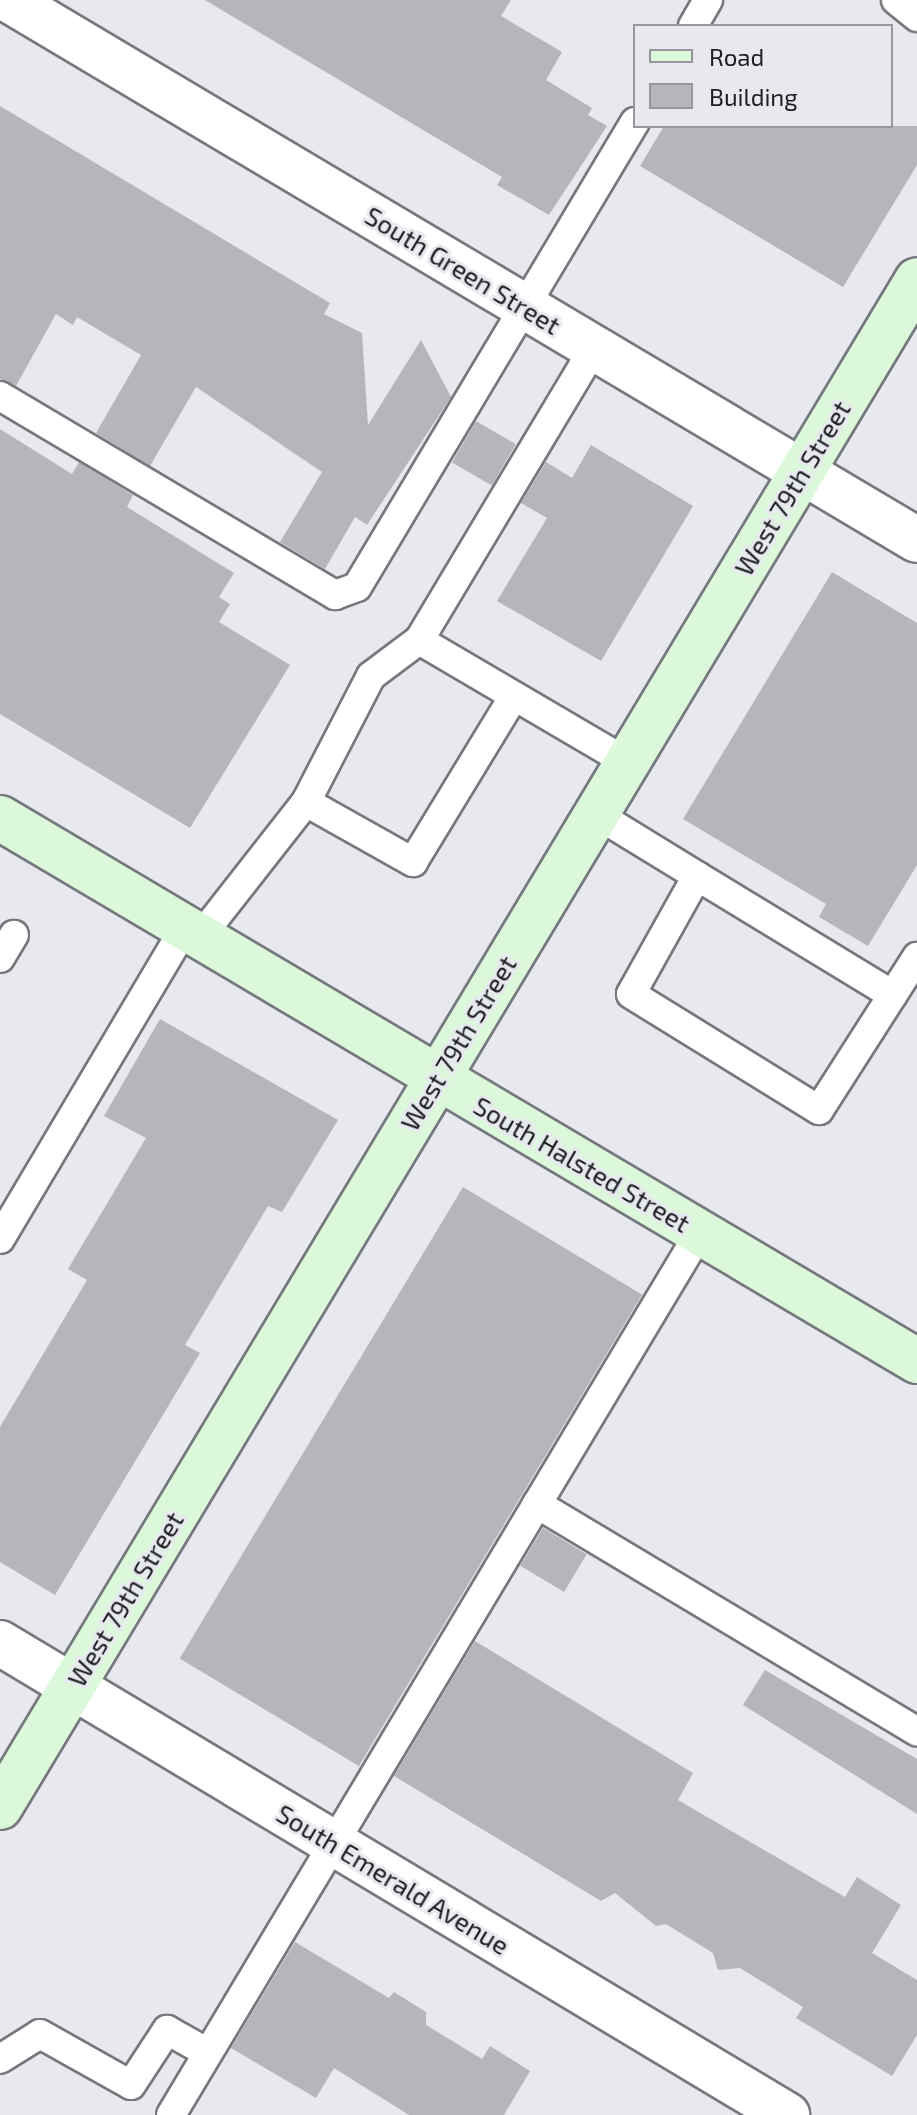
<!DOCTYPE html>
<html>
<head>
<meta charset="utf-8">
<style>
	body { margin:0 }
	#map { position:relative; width:917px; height:2115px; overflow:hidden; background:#e7e9ee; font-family:"Exo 2",sans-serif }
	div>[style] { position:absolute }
	.building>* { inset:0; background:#b4b6bb; transform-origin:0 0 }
	.roads { filter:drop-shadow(2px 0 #76787d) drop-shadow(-2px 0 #76787d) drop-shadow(0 2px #76787d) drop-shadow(0 -2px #76787d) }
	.service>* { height:28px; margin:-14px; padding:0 14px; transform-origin:14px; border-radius:14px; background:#fff }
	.minor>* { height:44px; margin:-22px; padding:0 22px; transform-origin:22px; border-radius:22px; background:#fff }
	.secondary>* { height:44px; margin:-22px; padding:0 22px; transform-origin:22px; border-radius:22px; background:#dcf8da }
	span { translate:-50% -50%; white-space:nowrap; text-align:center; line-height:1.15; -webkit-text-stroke:6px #e7e9ee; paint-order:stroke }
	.street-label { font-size:26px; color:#1c1d1f }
	.legend { position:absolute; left:633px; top:24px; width:260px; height:104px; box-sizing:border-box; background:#e7e9ee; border:2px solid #96979b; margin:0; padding:10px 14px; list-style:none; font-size:24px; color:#1c1d1f }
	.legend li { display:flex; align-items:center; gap:16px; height:40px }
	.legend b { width:40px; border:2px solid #96979b }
</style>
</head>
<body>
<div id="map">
	<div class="building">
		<i style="clip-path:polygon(205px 0,511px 0,501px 16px,562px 52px,546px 80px,592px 108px,588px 115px,607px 126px,549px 215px,497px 185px,502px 177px)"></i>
		<i style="clip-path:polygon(0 106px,330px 303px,324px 314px,362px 333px,368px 425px,421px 340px,451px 397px,367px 525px,355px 517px,325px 569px,280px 542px,322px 472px,196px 387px,150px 466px,96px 433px,141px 355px,77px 317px,73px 325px,56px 314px,16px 386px,0 379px)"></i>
		<i style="clip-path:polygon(664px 126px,917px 126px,917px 165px,843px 287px,640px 166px)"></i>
		<i style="left:476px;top:421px;width:46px;height:48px;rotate:30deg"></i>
		<i style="clip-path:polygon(0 429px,72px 474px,79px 462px,133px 495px,127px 507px,234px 573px,219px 597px,230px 604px,219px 622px,290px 665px,190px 828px,0 714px)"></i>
		<i style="clip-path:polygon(591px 445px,693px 506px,601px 661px,497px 601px,547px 518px,521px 503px,546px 462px,572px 478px)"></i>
		<i style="clip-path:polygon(832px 572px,917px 623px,917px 865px,868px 946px,819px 917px,826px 904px,683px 819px)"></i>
		<i style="clip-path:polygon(160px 1019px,338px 1120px,282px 1212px,268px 1206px,185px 1345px,200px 1353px,55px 1595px,0 1562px,0 1427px,87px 1280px,68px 1269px,146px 1138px,104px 1116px)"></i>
		<i style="left:463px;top:1187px;width:209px;height:550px;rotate:31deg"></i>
		<i style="left:543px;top:1528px;width:51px;height:44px;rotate:31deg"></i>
		<i style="clip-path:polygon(475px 1641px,693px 1773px,678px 1800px,845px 1897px,857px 1877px,901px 1905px,872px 1953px,917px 1980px,917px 2035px,892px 2076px,796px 2018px,803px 2007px,740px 1968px,718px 1970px,713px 1953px,666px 1924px,656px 1926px,615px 1893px,601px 1901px,394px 1776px)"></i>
		<i style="clip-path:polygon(765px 1670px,917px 1759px,917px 1814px,743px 1705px)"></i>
		<i style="clip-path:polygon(295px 1942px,389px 1998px,394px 1992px,426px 2012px,426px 2025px,482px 2059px,490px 2046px,530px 2071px,504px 2115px,409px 2115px,334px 2068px,316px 2098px,231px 2048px)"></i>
	</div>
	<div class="roads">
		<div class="service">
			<i style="left:896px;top:0;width:27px;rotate:39deg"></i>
			<i style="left:693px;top:26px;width:30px;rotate:-60deg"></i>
			<i style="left:594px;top:348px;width:340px;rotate:120.9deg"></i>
			<i style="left:419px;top:640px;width:241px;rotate:30.4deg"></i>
			<i style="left:0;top:396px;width:390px;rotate:30.7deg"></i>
			<i style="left:335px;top:595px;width:23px;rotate:-20deg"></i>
			<i style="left:357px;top:587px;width:542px;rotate:-59.13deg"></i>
			<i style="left:419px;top:640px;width:60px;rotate:143.1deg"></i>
			<i style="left:371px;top:676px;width:142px;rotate:117.3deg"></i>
			<i style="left:306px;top:802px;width:123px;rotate:29.3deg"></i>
			<i style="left:413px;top:862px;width:194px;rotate:-58.7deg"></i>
			<i style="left:596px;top:814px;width:119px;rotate:31.5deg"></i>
			<i style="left:697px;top:876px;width:135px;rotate:119.2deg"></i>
			<i style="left:631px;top:994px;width:221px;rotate:31.7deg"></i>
			<i style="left:819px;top:1110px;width:182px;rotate:-57.4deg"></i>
			<i style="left:697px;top:876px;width:229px;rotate:31.3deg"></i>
			<i style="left:200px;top:937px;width:172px;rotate:-51.9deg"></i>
			<i style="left:0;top:958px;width:27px;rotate:-59deg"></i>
			<i style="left:0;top:1239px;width:362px;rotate:-59.3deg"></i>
			<i style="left:537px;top:1504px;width:443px;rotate:30.9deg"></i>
			<i style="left:0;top:2059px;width:47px;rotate:-32deg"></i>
			<i style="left:40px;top:2034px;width:104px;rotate:29.3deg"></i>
			<i style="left:131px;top:2085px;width:66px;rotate:-56.8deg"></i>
			<i style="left:167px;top:2030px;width:47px;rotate:29.3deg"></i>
			<i style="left:171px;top:2115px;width:1029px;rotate:-59.07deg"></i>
		</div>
		<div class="minor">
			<i style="left:9px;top:0;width:1056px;rotate:30.74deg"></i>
			<i style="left:0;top:1643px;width:918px;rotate:30.95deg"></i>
		</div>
		<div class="secondary">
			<i style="left:0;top:818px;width:1066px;rotate:30.63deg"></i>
			<i style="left:0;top:1807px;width:1781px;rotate:-59.01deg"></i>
		</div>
	</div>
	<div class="street-label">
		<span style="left:463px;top:270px;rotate:31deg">South Green Street</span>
		<span style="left:792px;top:488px;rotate:-59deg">West 79th Street</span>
		<span style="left:458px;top:1043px;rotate:-59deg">West 79th Street</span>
		<span style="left:582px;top:1164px;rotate:30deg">South Halsted Street</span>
		<span style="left:125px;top:1599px;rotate:-59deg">West 79th Street</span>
		<span style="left:393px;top:1879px;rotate:31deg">South Emerald Avenue</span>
	</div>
	<ul class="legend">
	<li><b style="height:10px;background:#dcf8da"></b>Road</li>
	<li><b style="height:22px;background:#b4b6bb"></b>Building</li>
	</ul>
</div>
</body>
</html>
